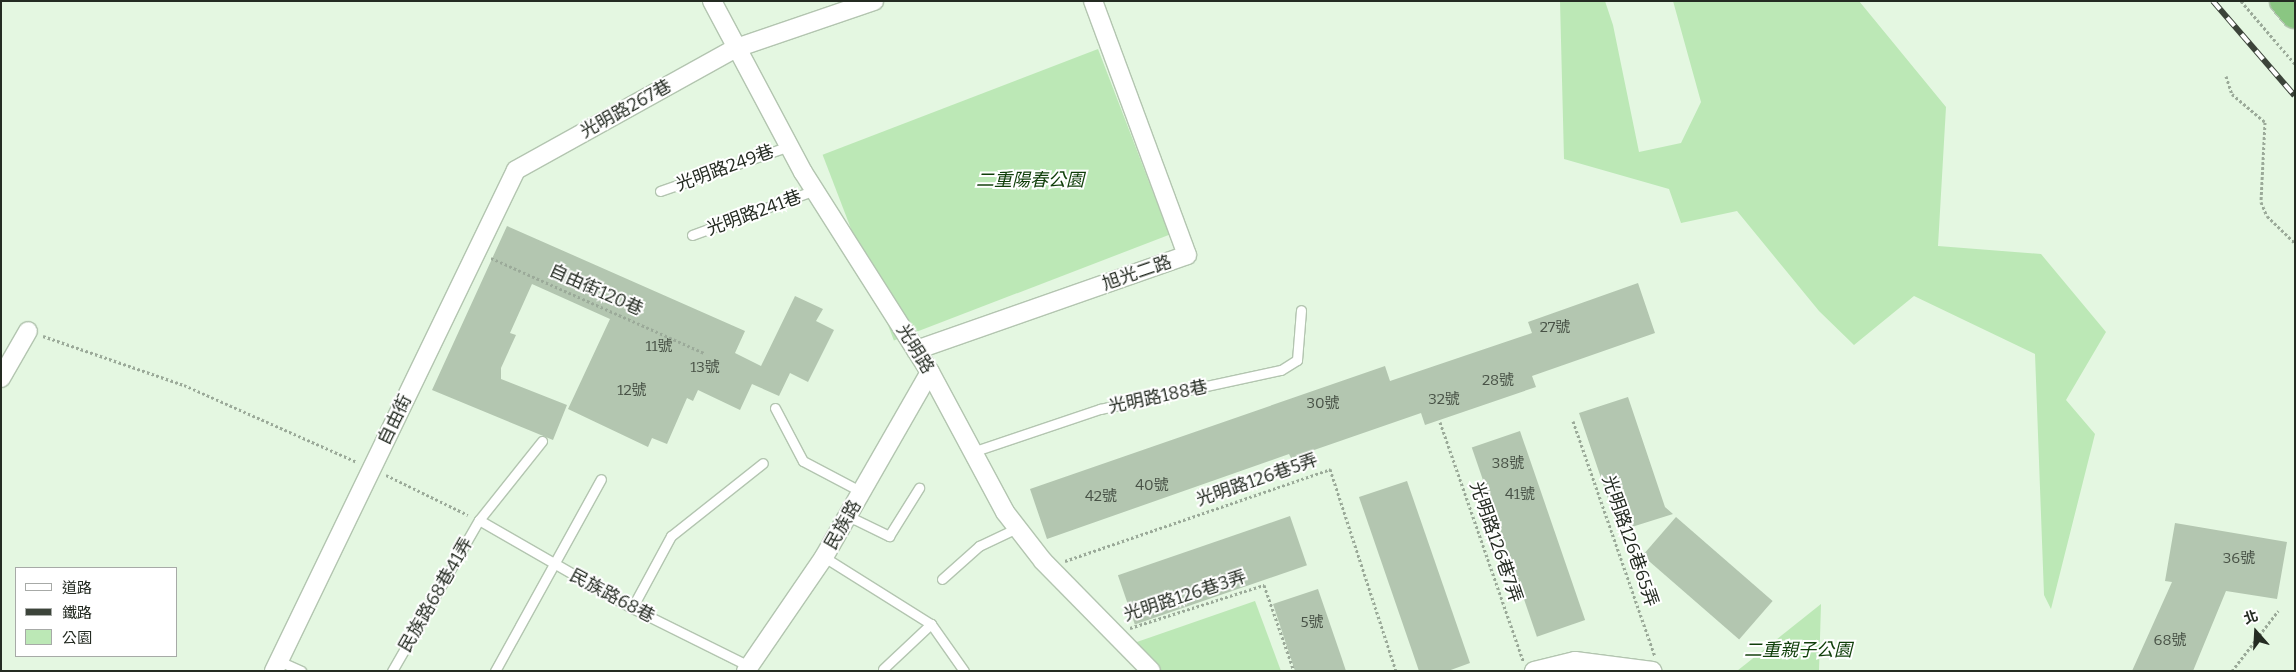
<!DOCTYPE html>
<html>
<head>
<meta charset="utf-8">
<style>
	body { margin:0 }
	#map { position:relative; width:2296px; height:672px; overflow:hidden; background:#e4f7e1; font-family:Bitter,"Noto Sans TC",serif }
	div>[style] { position:absolute }
	.green>* { inset:0; background:#bce8b6; transform-origin:0 0 }
	.building>* { inset:0; background:#b3c6b0; transform-origin:0 0 }
	.path>* { height:3px; margin-top:-1.5px; transform-origin:0; background:repeating-linear-gradient(90deg,#9baa99 0 2.5px,transparent 0 5px) }
	.roads { filter:drop-shadow(1px 0 #b3c5b0) drop-shadow(-1px 0 #b3c5b0) drop-shadow(0 1px #b3c5b0) drop-shadow(0 -1px #b3c5b0) }
	.service>* { height:9px; margin:-4.5px; padding:0 4.5px; transform-origin:4.5px; border-radius:4.5px; background:#fff }
	.minor>* { height:18px; margin:-9px; padding:0 9px; transform-origin:9px; border-radius:9px; background:#fff }
	.trunk>* { height:28px; margin:-14px; padding:0 14px; transform-origin:14px; border-radius:14px; background:#8ac682 }
	.rail>* { height:5.5px; margin-top:-2.75px; transform-origin:0; background:repeating-linear-gradient(90deg,#fff 0 11px,#3c443a 0 22px); box-sizing:border-box; border-block:1px solid #3c443a }
	span { translate:-50% -50%; white-space:nowrap; text-align:center; line-height:1.15; -webkit-text-stroke:4px #fff; paint-order:stroke }
	.number-label { font-size:15px; color:#485246 }
	.number-label span { -webkit-text-stroke-width:0 }
	.street-label { font-size:18px; color:#242b22 }
	.park-label { font-size:18px; color:#0f3e09; font-style:italic }
	.frame { position:absolute; inset:0; border:2px solid #242b22; pointer-events:none }
	.legend { position:absolute; left:15px; top:567px; width:162px; height:90px; box-sizing:border-box; background:#fff; border:1px solid #a7aaa7; margin:0; padding:6px 9px; list-style:none; font-size:15px; color:#242b22 }
	.legend li { display:flex; align-items:center; gap:10px; height:25px }
	.legend b { width:25px; border:1px solid #a7aaa7 }
	.north { position:absolute; left:2231px; top:607px; width:50px; height:50px; -webkit-text-stroke:4px #fff; paint-order:stroke; rotate:341deg; font-size:14px; font-weight:700; line-height:20px; text-align:center; color:#242b22 }
	.north::after { content:''; display:block; margin:auto; width:18px; height:22px; background:#242b22; clip-path:polygon(50% 0,100% 100%,50% 72%,0 100%) }
</style>
</head>
<body>
<div id="map">
	<div class="green">
		<i style="clip-path:polygon(1560px 1px,1605px 1px,1613px 25px,1639px 152px,1681px 143px,1701px 102px,1673px 1px,1859px 1px,1946px 107px,1938px 246px,2041px 254px,2106px 332px,2066px 400px,2095px 434px,2051px 609px,2044px 595px,2035px 354px,1914px 296px,1854px 345px,1819px 311px,1737px 211px,1681px 223px,1669px 189px,1564px 159px)"></i>
		<i style="left:1098px;top:49px;width:199px;height:295px;rotate:69deg"></i>
		<i style="clip-path:polygon(1255px 601px,1281px 671px,1160px 671px,1134px 643px)"></i>
		<i style="clip-path:polygon(1821px 604px,1819px 671px,1737px 671px)"></i>
	</div>
	<div class="building">
		<i style="clip-path:polygon(507px 226px,745px 331px,735px 353px,761px 366px,795px 296px,823px 309px,816px 321px,834px 330px,808px 382px,790px 373px,779px 396px,752px 384px,740px 410px,698px 390px,693px 401px,687px 398px,667px 444px,652px 438px,648px 447px,568px 409px,610px 319px,532px 284px,510px 333px,516px 335px,501px 368px,501px 379px,567px 405px,553px 440px,432px 390px)"></i>
		<i style="clip-path:polygon(1638px 283px,1655px 333px,1532px 376px,1536px 387px,1425px 425px,1421px 413px,1291px 458px,1289px 454px,1047px 539px,1030px 489px,1385px 366px,1390px 381px,1532px 333px,1528px 322px)"></i>
		<i style="clip-path:polygon(1628px 397px,1665px 507px,1673px 514px,1619px 531px,1579px 413px)"></i>
		<i style="left:1520px;top:431px;width:200px;height:51px;rotate:71deg"></i>
		<i style="clip-path:polygon(1407px 481px,1470px 663px,1448px 671px,1419px 671px,1359px 497px)"></i>
		<i style="left:1290px;top:516px;width:52px;height:182px;rotate:71deg"></i>
		<i style="left:1676px;top:517px;width:128px;height:51px;rotate:41deg"></i>
		<i style="clip-path:polygon(2175px 523px,2287px 542px,2277px 599px,2226px 591px,2193px 671px,2132px 671px,2172px 582px,2165px 581px)"></i>
		<i style="clip-path:polygon(1318px 589px,1342px 659px,1346px 671px,1295px 671px,1273px 604px)"></i>
	</div>
	<div class="path">
		<i style="left:2241px;top:1px;width:83px;rotate:49.4deg"></i>
		<i style="left:2226px;top:76px;width:19px;rotate:72deg"></i>
		<i style="left:2232px;top:94px;width:43px;rotate:40.3deg"></i>
		<i style="left:2265px;top:122px;width:80px;rotate:92.9deg"></i>
		<i style="left:2261px;top:202px;width:15px;rotate:67deg"></i>
		<i style="left:2267px;top:216px;width:39px;rotate:44deg"></i>
		<i style="left:491px;top:258px;width:233px;rotate:24deg"></i>
		<i style="left:43px;top:336px;width:149px;rotate:19.2deg"></i>
		<i style="left:184px;top:385px;width:189px;rotate:24deg"></i>
		<i style="left:1573px;top:421px;width:249px;rotate:70.8deg"></i>
		<i style="left:1440px;top:422px;width:253px;rotate:70.8deg"></i>
		<i style="left:386px;top:475px;width:91px;rotate:26deg"></i>
		<i style="left:1065px;top:561px;width:281px;rotate:-19.1deg"></i>
		<i style="left:1330px;top:469px;width:213px;rotate:71.9deg"></i>
		<i style="left:1130px;top:628px;width:141px;rotate:-17.8deg"></i>
		<i style="left:1264px;top:585px;width:91px;rotate:70.8deg"></i>
		<i style="left:2232px;top:671px;width:76px;rotate:-52.5deg"></i>
	</div>
	<div class="roads">
		<div class="service">
			<i style="left:660px;top:191px;width:137px;rotate:-19.2deg"></i>
			<i style="left:692px;top:235px;width:131px;rotate:-20.1deg"></i>
			<i style="left:775px;top:408px;width:60px;rotate:62.2deg"></i>
			<i style="left:803px;top:461px;width:67px;rotate:27.7deg"></i>
			<i style="left:972px;top:452px;width:135px;rotate:-18.6deg"></i>
			<i style="left:1100px;top:409px;width:185px;rotate:-12.2deg"></i>
			<i style="left:1281px;top:370px;width:19px;rotate:-32deg"></i>
			<i style="left:1297px;top:360px;width:50px;rotate:-85.4deg"></i>
			<i style="left:848px;top:516px;width:46px;rotate:26deg"></i>
			<i style="left:889px;top:536px;width:57px;rotate:-58deg"></i>
			<i style="left:479px;top:520px;width:177px;rotate:29.9deg"></i>
			<i style="left:632px;top:608px;width:133px;rotate:26.4deg"></i>
			<i style="left:824px;top:557px;width:126px;rotate:32.1deg"></i>
			<i style="left:931px;top:624px;width:57px;rotate:54.9deg"></i>
			<i style="left:942px;top:579px;width:50px;rotate:-41.7deg"></i>
			<i style="left:979px;top:546px;width:42px;rotate:-25.3deg"></i>
			<i style="left:632px;top:608px;width:82px;rotate:-61.6deg"></i>
			<i style="left:671px;top:536px;width:117px;rotate:-38.4deg"></i>
			<i style="left:279px;top:661px;width:24px;rotate:24deg"></i>
			<i style="left:883px;top:669px;width:66px;rotate:-43.2deg"></i>
			<i style="left:392px;top:671px;width:174px;rotate:-60.1deg"></i>
			<i style="left:479px;top:520px;width:101px;rotate:-51.4deg"></i>
			<i style="left:495px;top:671px;width:219px;rotate:-61.1deg"></i>
		</div>
		<div class="minor">
			<i style="left:712px;top:1px;width:194px;rotate:62deg"></i>
			<i style="left:803px;top:172px;width:237px;rotate:57.6deg"></i>
			<i style="left:930px;top:372px;width:159px;rotate:61.8deg"></i>
			<i style="left:1005px;top:512px;width:62px;rotate:52.2deg"></i>
			<i style="left:1043px;top:561px;width:154px;rotate:45.5deg"></i>
			<i style="left:916px;top:350px;width:287px;rotate:-19.3deg"></i>
			<i style="left:1187px;top:255px;width:271px;rotate:-110.3deg"></i>
			<i style="left:1px;top:378px;width:54px;rotate:-60.1deg"></i>
			<i style="left:274px;top:671px;width:556px;rotate:-64.22deg"></i>
			<i style="left:516px;top:170px;width:252px;rotate:-29deg"></i>
			<i style="left:736px;top:48px;width:146px;rotate:-18.8deg"></i>
			<i style="left:746px;top:671px;width:138px;rotate:-55.6deg"></i>
			<i style="left:824px;top:557px;width:213px;rotate:-60.2deg"></i>
			<i style="left:1534px;top:671px;width:42px;rotate:-13.7deg"></i>
			<i style="left:1575px;top:661px;width:78px;rotate:7.4deg"></i>
		</div>
		<div class="trunk">
			<i style="left:2284px;top:1px;width:17px;rotate:50deg"></i>
		</div>
	</div>
	<div class="rail">
		<i style="left:2213px;top:1px;width:125px;rotate:49.2deg"></i>
	</div>
	<div class="number-label">
		<span style="left:1555px;top:328px">27號</span>
		<span style="left:659px;top:347px">11號</span>
		<span style="left:705px;top:368px">13號</span>
		<span style="left:1498px;top:381px">28號</span>
		<span style="left:632px;top:391px">12號</span>
		<span style="left:1444px;top:400px">32號</span>
		<span style="left:1323px;top:404px">30號</span>
		<span style="left:1508px;top:464px">38號</span>
		<span style="left:1152px;top:486px">40號</span>
		<span style="left:1520px;top:495px">41號</span>
		<span style="left:1101px;top:497px">42號</span>
		<span style="left:2239px;top:559px">36號</span>
		<span style="left:1312px;top:623px">5號</span>
		<span style="left:2170px;top:641px">68號</span>
	</div>
	<div class="street-label">
		<span style="left:626px;top:109px;rotate:-29deg">光明路267巷</span>
		<span style="left:725px;top:168px;rotate:-20deg">光明路249巷</span>
		<span style="left:754px;top:213px;rotate:-20deg">光明路241巷</span>
		<span style="left:1137px;top:273px;rotate:-19deg">旭光二路</span>
		<span style="left:596px;top:290px;rotate:24deg">自由街120巷</span>
		<span style="left:915px;top:349px;rotate:58deg">光明路</span>
		<span style="left:1158px;top:397px;rotate:-12deg">光明路188巷</span>
		<span style="left:395px;top:420px;rotate:-64deg">自由街</span>
		<span style="left:1257px;top:480px;rotate:-19deg">光明路126巷5弄</span>
		<span style="left:843px;top:525px;rotate:-60deg">民族路</span>
		<span style="left:1630px;top:541px;rotate:71deg">光明路126巷65弄</span>
		<span style="left:1496px;top:542px;rotate:71deg">光明路126巷7弄</span>
		<span style="left:436px;top:595px;rotate:-60deg">民族路68巷41弄</span>
		<span style="left:612px;top:596px;rotate:28deg">民族路68巷</span>
		<span style="left:1185px;top:596px;rotate:-18deg">光明路126巷3弄</span>
	</div>
	<div class="park-label">
		<span style="left:1030px;top:180px">二重陽春公園</span>
		<span style="left:1798px;top:650px">二重親子公園</span>
	</div>
	<div class="frame"></div>
	<ul class="legend">
	<li><b style="height:6px;background:#fff"></b>道路</li>
	<li><b style="height:6px;background:#3c443a"></b>鐵路</li>
	<li><b style="height:14px;background:#bce8b6"></b>公園</li>
	</ul>
	<div class="north">北</div>
</div>
</body>
</html>
